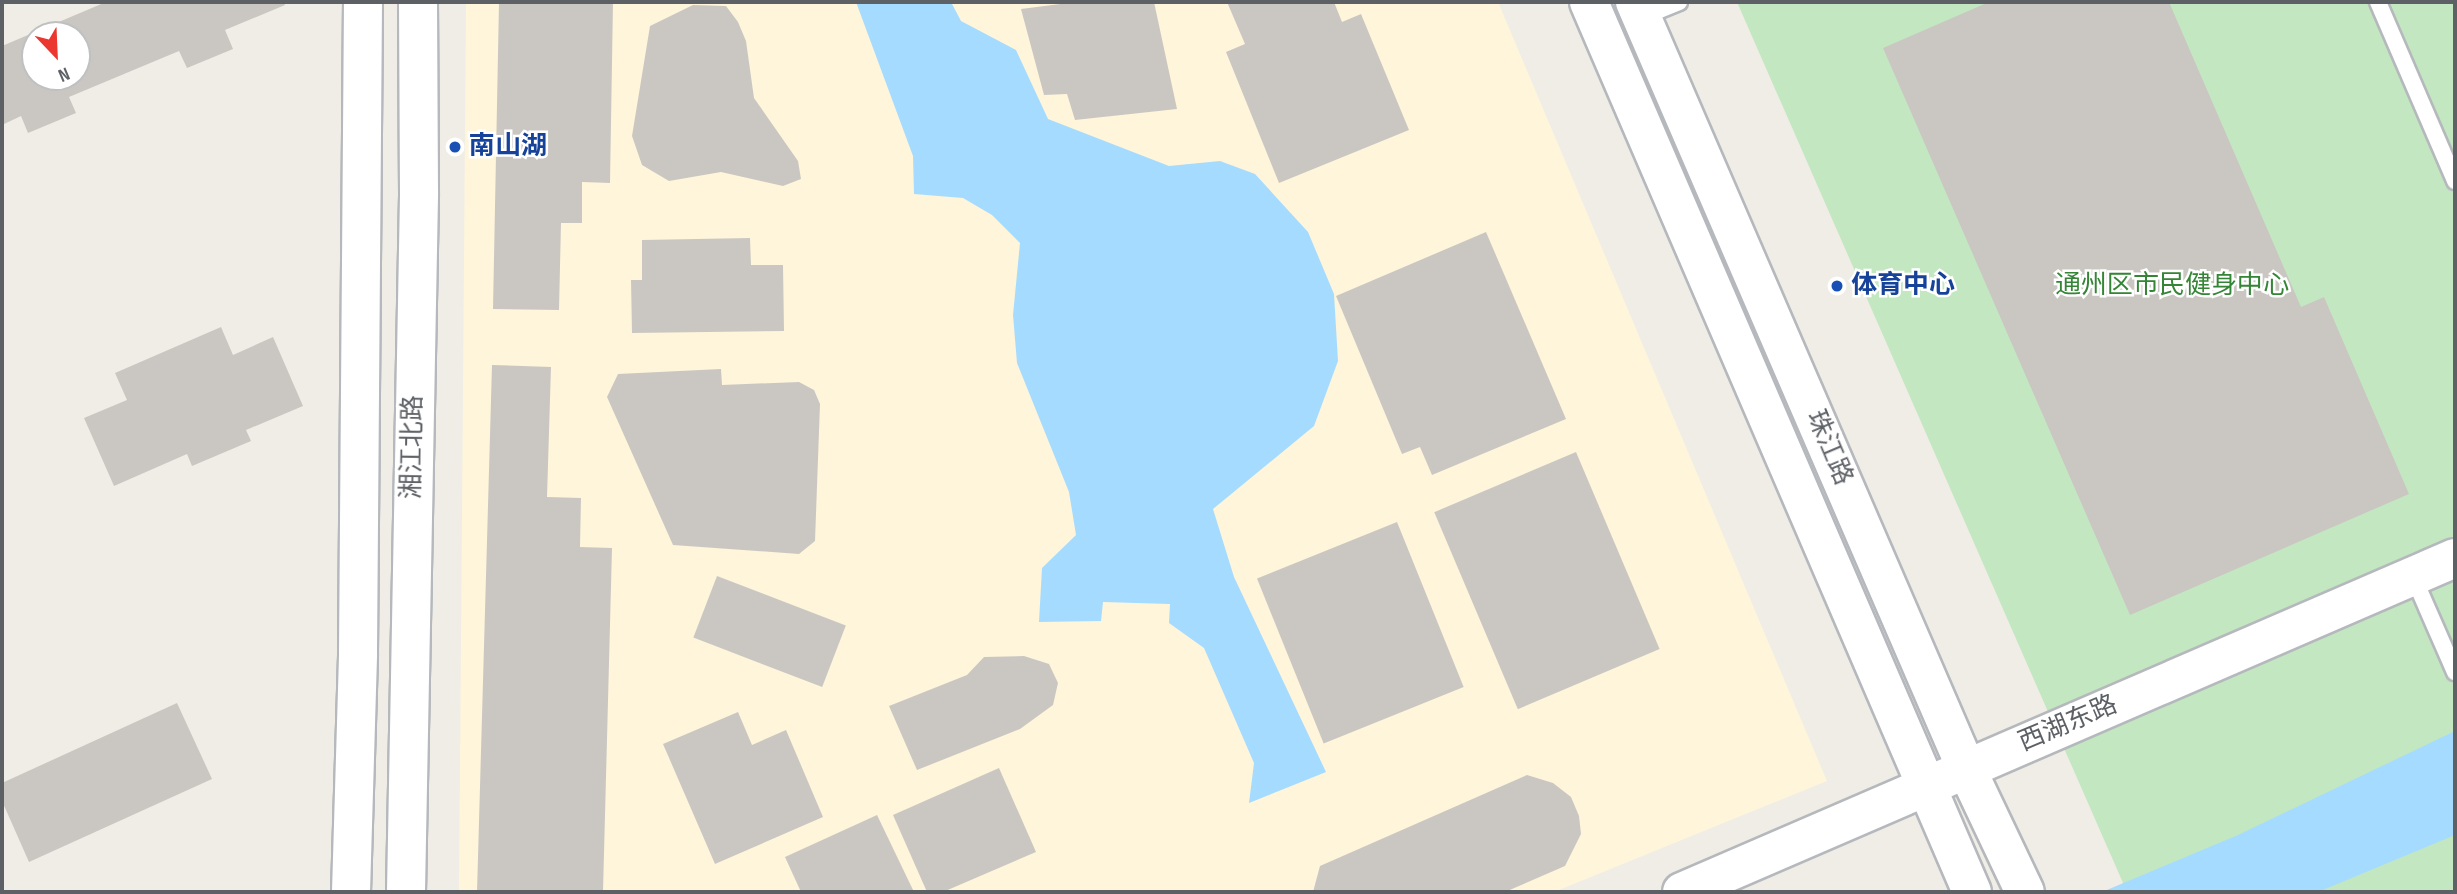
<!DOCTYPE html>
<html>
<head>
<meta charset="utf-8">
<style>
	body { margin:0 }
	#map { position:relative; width:2457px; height:894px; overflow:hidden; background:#efede5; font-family:"Sofia Sans Condensed","Noto Sans SC",sans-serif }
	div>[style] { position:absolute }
	.commercial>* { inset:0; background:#fef5db }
	.green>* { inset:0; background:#c3e7c1 }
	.water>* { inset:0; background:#a5dbff }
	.building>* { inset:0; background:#cac7c2; transform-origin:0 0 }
	.roads { filter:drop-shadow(2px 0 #b5b8bc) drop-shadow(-2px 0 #b5b8bc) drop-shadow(0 2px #b5b8bc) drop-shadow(0 -2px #b5b8bc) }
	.lane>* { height:16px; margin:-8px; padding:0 8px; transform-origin:8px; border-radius:8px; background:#fff }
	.secondary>* { height:38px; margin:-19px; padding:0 19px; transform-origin:19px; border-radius:19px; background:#fff }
	.dots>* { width:19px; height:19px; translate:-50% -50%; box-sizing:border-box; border:4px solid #fff; border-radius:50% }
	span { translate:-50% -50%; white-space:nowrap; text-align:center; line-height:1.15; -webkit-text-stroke:5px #fff; paint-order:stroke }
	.transit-label { font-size:26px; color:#164399; font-weight:700 }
	.left { translate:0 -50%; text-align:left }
	.park-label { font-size:26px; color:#348535 }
	.street-label { font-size:26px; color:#5d6166 }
	.frame { position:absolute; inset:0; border:4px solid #5d6166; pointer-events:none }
	.north { position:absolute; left:21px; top:21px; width:70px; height:70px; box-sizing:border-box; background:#fff; border:2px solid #bec0c2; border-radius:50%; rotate:157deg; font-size:19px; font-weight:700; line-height:28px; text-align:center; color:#5d6166 }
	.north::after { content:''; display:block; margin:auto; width:24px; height:32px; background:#eb372f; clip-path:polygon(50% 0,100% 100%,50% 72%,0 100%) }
</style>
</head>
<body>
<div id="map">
	<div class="commercial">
		<i style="clip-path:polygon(466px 2px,1498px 2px,1827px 781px,1554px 892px,459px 892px)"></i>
	</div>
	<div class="green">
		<i style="clip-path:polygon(1737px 2px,2455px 2px,2455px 892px,2127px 892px)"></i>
	</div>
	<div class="water">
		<i style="clip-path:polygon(856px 2px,951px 2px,961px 21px,1016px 50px,1048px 119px,1169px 166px,1220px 161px,1255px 174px,1308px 232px,1334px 294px,1338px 361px,1314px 426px,1213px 509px,1234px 577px,1326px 772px,1249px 803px,1254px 763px,1204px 648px,1169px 623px,1170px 604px,1103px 602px,1101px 621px,1039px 622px,1042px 568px,1076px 535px,1069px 492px,1017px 363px,1013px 315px,1020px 243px,992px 215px,963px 198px,914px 194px,913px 156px)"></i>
		<i style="clip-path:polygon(2455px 731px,2455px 835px,2318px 892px,2102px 892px,2238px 835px)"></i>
	</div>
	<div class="building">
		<i style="clip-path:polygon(evenodd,106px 2px,284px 2px,285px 5px,225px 30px,233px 49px,187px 68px,179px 51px,69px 97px,76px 113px,28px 133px,21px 116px,2px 125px,2px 46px,106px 2px,35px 35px,77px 35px,77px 77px,35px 77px,35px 35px)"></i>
		<i style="clip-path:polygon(499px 2px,613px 2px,610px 183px,582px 182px,582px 223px,561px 223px,559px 310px,493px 309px)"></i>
		<i style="clip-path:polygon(1076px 2px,1154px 2px,1177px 109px,1075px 120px,1067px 94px,1044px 95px,1021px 9px)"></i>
		<i style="clip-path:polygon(1227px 2px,1334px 2px,1342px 22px,1361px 14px,1409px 130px,1279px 183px,1226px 52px,1245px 44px)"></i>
		<i style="clip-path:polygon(1989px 2px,2169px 2px,2301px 307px,2324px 297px,2409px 494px,2130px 615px,1883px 48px)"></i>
		<i style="clip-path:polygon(693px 5px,726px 6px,738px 22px,746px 41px,754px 98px,798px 161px,801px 179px,783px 186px,721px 172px,669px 181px,642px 165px,632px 136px,650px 26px)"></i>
		<i style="clip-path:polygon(1486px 232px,1566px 419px,1432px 475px,1420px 447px,1402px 454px,1336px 296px)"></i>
		<i style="clip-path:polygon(750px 238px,751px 265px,783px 265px,784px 331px,632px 333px,631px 280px,642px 280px,642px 240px)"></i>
		<i style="clip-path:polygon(221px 327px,233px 355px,273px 337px,303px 406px,246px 430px,251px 441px,192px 466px,187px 454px,114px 486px,84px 418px,127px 400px,115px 373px)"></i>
		<i style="clip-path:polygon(492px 365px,551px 367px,547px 497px,581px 498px,580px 547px,612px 548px,603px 892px,477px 892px)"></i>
		<i style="clip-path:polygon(721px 369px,722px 385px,799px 382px,814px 390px,820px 404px,815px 541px,799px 554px,673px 545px,607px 397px,618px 374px)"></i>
		<i style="left:1576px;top:452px;width:214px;height:154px;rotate:67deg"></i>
		<i style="left:1397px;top:522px;width:178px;height:151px;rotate:68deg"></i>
		<i style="left:717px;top:576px;width:138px;height:66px;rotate:21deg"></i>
		<i style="clip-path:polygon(1024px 656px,1049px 664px,1058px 683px,1053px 705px,1020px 729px,917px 770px,889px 706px,967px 675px,984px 657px)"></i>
		<i style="clip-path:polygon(177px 703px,212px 779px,29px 862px,2px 801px,2px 783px)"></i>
		<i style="clip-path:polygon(738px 712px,752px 745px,786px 730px,823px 817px,715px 864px,663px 744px)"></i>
		<i style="clip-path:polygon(999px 768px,1036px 852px,943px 892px,927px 892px,893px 815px)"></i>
		<i style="clip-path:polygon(1527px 775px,1553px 783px,1571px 797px,1579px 816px,1581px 834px,1565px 866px,1505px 892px,1313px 892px,1320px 866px)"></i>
		<i style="clip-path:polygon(877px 815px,914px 892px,801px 892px,785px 857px)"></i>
	</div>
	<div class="roads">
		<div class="lane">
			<i style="left:2378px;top:2px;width:195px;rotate:66.7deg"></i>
			<i style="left:1642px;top:17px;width:40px;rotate:-22deg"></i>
			<i style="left:2413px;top:576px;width:105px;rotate:66.4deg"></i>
		</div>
		<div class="secondary">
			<i style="left:1589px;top:2px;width:969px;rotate:66.72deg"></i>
			<i style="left:1635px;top:2px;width:834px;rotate:66.63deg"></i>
			<i style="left:1966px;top:768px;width:137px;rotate:64.6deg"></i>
			<i style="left:351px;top:892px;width:239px;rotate:-88.3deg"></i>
			<i style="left:358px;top:653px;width:651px;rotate:-89.56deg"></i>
			<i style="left:406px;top:892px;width:699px;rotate:-88.93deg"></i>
			<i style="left:419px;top:193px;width:191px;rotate:-90.3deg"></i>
			<i style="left:1682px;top:892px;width:842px;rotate:-23.37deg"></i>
		</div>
	</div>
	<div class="dots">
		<i style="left:455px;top:147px;background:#1a4fb4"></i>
		<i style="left:1837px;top:286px;background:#1a4fb4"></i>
	</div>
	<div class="transit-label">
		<span class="left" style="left:469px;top:147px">南山湖</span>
		<span class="left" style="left:1851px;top:286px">体育中心</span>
	</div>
	<div class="park-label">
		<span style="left:2172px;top:286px">通州区市民健身中心</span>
	</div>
	<div class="street-label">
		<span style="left:413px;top:447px;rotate:-89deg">湘江北路</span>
		<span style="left:1829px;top:448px;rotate:67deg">珠江路</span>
		<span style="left:2068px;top:724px;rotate:-23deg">西湖东路</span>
	</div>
	<div class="frame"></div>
	<div class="north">N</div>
</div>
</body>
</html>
